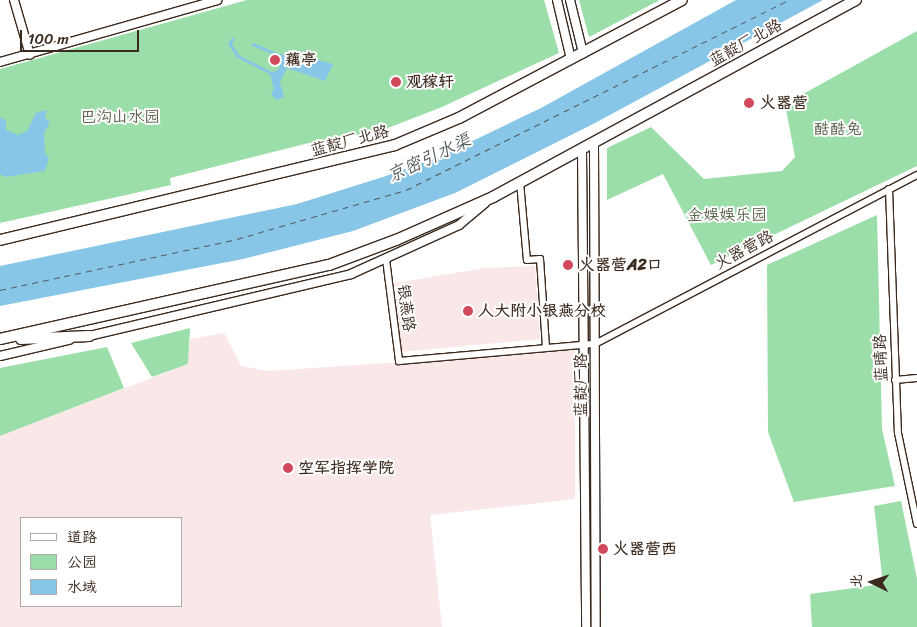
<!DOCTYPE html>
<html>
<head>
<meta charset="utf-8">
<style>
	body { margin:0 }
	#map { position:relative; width:917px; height:627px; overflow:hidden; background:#fff; font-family:Sriracha,"LXGW WenKai TC",sans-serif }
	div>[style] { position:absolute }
	.built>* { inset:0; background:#fae8e8 }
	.green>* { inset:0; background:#9cdea9 }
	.water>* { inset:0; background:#88c6e8 }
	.stream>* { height:2.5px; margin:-1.25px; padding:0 1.25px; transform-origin:1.25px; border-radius:1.25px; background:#88c6e8 }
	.ferry>* { height:1px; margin-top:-0.5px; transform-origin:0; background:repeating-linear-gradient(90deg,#52595b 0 6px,transparent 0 11px) }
	.roads { filter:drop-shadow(1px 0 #3b2a1e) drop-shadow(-1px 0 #3b2a1e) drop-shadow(0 1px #3b2a1e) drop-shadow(0 -1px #3b2a1e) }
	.minor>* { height:6px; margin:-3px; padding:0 3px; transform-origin:3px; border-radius:3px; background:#fff }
	.tertiary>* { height:8px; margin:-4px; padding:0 4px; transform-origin:4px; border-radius:4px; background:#fff }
	.trunk>* { height:10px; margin:-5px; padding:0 5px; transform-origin:5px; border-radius:5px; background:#fff }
	.dots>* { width:14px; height:14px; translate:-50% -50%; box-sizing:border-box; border:2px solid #fff; border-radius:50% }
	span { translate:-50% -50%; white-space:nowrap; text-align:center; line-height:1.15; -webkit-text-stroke:4px #fff; paint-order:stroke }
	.street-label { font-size:16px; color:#3b2a1e }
	.poi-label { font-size:16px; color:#3b2a1e; font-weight:700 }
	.left { translate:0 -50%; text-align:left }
	.park-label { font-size:16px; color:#586048 }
	.water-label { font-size:18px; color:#52595b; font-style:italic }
	.legend { position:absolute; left:20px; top:517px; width:162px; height:90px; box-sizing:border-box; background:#fff; border:1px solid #b1aaa5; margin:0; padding:6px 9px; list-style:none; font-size:15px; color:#3b2a1e }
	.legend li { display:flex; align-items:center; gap:10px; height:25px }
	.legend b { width:25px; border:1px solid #b1aaa5 }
	.north { position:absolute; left:847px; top:557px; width:50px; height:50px; -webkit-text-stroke:4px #fff; paint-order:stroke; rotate:274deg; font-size:14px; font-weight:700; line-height:20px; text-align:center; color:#3b2a1e }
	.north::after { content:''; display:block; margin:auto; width:18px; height:22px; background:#3b2a1e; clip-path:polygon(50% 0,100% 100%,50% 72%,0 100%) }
	.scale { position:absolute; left:20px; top:30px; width:119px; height:22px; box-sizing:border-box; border:2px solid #3b2a1e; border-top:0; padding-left:6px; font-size:15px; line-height:18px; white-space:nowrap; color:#3b2a1e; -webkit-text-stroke:4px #fff; paint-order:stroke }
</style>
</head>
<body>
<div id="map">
	<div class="built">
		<i style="clip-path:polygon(535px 266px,540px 339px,401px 352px,395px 283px,485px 268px)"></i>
		<i style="clip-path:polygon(evenodd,224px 333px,241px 366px,269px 371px,575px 350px,575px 499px,430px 515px,442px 627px,0 627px,0 436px,188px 364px,190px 339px,224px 333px,21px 518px,181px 518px,181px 606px,21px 606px,21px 518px)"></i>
	</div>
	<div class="green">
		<i style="clip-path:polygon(247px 0,544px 0,559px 53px,442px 107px,380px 131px,309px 143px,170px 178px,171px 185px,0 223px,0 69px)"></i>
		<i style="clip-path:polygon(579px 0,660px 0,589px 37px)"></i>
		<i style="clip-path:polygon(917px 31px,917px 166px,711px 265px,663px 174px,607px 200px,607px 148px,651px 127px,704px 179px,782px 171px,795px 157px,785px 104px)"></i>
		<i style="clip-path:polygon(877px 215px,882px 429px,895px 486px,794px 502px,768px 432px,767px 265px)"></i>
		<i style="clip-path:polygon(190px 328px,188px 364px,152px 377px,131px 343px)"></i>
		<i style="clip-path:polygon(107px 347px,124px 388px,0 436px,0 368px)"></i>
		<i style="clip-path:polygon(901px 501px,917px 579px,917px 627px,812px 627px,810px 594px,883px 584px,874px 506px)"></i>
	</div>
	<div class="water">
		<i style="clip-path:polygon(736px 0,823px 0,595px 123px,455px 193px,353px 231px,243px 259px,0 306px,0 266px,297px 204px,386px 176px,441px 156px,541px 108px)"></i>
		<i style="clip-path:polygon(280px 54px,297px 59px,311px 58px,333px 64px,325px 81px,287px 68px,280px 82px,284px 97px,277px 100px,271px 94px,274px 89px,270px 74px,279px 69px)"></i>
		<i style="clip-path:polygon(47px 110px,45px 118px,50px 122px,44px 133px,45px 153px,49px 158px,45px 171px,5px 177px,0 174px,0 117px,6px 121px,6px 130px,18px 135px,27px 131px,36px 113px)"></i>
	</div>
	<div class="stream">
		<i style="left:233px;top:39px;width:6px;rotate:121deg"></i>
		<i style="left:230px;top:44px;width:14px;rotate:56deg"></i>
		<i style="left:238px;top:56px;width:37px;rotate:27deg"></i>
		<i style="left:253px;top:44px;width:28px;rotate:23deg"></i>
	</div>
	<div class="ferry">
		<i style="left:0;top:290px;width:242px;rotate:-12.1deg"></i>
		<i style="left:237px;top:239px;width:176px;rotate:-16.2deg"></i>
		<i style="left:406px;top:190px;width:427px;rotate:-26.4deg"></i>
	</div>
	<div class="roads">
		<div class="minor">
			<i style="left:520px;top:182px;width:78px;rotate:84.9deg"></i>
			<i style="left:527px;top:260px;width:13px;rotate:-4deg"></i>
			<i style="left:540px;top:259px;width:89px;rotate:86.1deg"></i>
			<i style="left:889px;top:189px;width:244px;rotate:87.9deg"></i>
			<i style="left:898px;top:433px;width:93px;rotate:78.2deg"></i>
			<i style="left:386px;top:259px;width:103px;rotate:82.7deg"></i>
			<i style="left:399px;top:361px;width:197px;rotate:-5deg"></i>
			<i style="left:595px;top:344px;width:364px;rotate:-27.7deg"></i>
			<i style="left:895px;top:380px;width:22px;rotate:-5deg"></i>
		</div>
		<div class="tertiary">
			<i style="left:14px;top:0;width:57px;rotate:73.8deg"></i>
			<i style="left:557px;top:0;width:61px;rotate:76.7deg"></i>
			<i style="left:570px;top:0;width:55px;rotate:76.2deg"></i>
			<i style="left:0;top:62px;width:226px;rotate:-15.9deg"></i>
			<i style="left:594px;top:143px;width:484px;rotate:89.8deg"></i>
			<i style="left:582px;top:150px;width:477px;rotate:89.5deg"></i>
			<i style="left:85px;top:337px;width:273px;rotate:-13.3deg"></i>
			<i style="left:351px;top:274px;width:119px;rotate:-24.4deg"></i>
			<i style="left:459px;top:225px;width:34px;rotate:-40deg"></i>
			<i style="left:0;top:356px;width:71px;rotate:-13.1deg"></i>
		</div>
		<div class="trunk">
			<i style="left:0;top:240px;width:406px;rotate:-13.5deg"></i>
			<i style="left:395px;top:145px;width:69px;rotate:-22.9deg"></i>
			<i style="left:459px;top:118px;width:252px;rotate:-27.9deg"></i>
			<i style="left:0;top:339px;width:337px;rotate:-12.7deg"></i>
			<i style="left:329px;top:265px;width:72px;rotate:-20.5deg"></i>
			<i style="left:396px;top:240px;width:106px;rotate:-23.9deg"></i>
			<i style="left:493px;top:197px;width:413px;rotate:-28.5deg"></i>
			<i style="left:21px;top:339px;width:68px;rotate:-2.5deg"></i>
		</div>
	</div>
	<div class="dots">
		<i style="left:275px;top:60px;background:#d1495b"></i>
		<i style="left:396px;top:82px;background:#d1495b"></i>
		<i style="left:749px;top:103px;background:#d1495b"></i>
		<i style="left:568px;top:265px;background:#d1495b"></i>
		<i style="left:468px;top:311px;background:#d1495b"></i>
		<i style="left:288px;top:468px;background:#d1495b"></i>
		<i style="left:603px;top:549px;background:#d1495b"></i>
	</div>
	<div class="street-label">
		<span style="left:746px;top:43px;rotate:-29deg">蓝靛厂北路</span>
		<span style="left:350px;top:141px;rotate:-15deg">蓝靛厂北路</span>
		<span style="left:744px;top:250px;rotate:-28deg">火器营路</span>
		<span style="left:406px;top:308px;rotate:82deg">银燕路</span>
		<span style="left:881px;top:358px;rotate:-92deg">蓝晴路</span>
		<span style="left:581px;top:385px;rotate:-90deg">蓝靛厂路</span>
	</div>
	<div class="poi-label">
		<span class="left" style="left:285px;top:60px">藕亭</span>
		<span class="left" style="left:406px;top:82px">观稼轩</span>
		<span class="left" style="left:760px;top:103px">火器营</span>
		<span class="left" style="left:579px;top:265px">火器营A2口</span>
		<span class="left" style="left:478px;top:311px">人大附小银燕分校</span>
		<span class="left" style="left:298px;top:468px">空军指挥学院</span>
		<span class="left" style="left:613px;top:549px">火器营西</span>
	</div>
	<div class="park-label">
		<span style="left:120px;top:117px">巴沟山水园</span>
		<span style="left:838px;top:129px">酷酷兔</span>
		<span style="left:727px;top:215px">金娱娱乐园</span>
	</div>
	<div class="water-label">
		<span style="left:429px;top:158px;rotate:-25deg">京密引水渠</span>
	</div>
	<ul class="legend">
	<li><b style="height:6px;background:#fff"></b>道路</li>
	<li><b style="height:14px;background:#9cdea9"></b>公园</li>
	<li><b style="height:14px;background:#88c6e8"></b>水域</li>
	</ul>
	<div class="north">北</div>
	<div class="scale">100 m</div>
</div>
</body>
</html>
